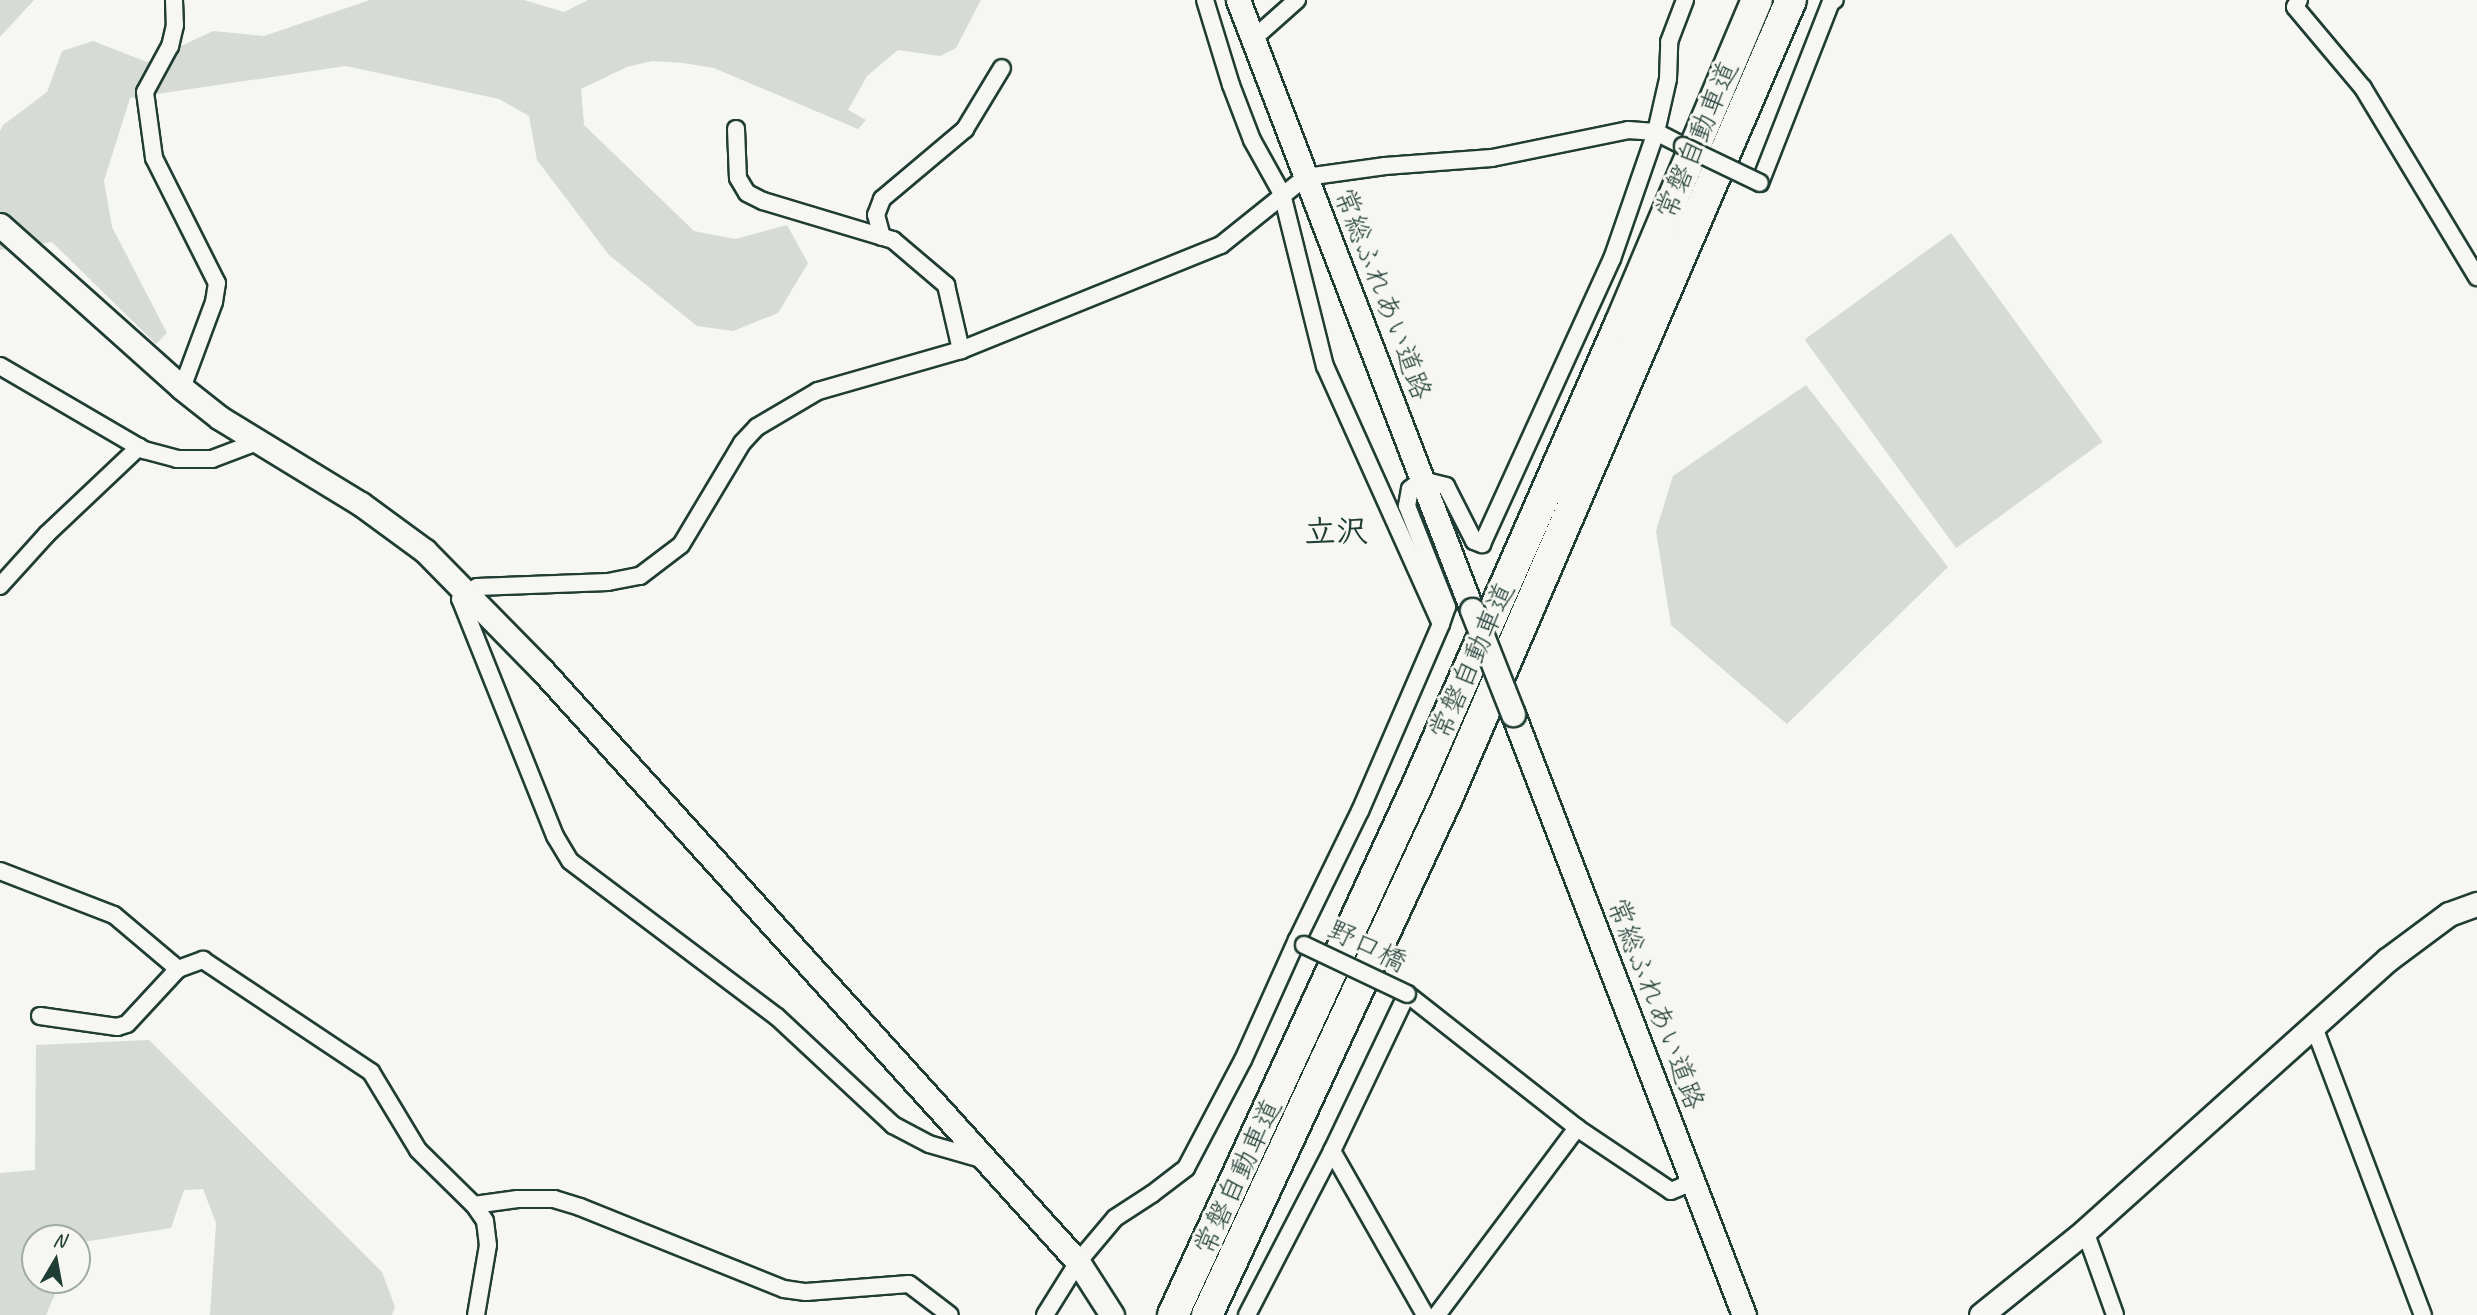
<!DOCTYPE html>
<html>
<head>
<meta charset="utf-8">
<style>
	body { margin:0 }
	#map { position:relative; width:2477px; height:1315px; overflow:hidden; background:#f6f6f2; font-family:Caveat,"Klee One",sans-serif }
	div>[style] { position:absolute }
	.green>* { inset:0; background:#d6dbd6; transform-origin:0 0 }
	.roads { filter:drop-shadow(2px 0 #1f3d34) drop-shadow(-2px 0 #1f3d34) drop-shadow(0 2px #1f3d34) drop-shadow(0 -2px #1f3d34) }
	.street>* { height:16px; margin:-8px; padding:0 8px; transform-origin:8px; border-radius:8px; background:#f6f6f2 }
	.secondary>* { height:23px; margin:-11.5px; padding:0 11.5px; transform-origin:11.5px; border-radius:11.5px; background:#f6f6f2 }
	.highway>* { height:30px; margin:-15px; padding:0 15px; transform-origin:15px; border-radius:15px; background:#f6f6f2 }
	.bridges { filter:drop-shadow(2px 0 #1f3d34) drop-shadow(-2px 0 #1f3d34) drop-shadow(0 2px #1f3d34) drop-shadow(0 -2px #1f3d34) }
	.street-bridge>* { height:16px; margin:-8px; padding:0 8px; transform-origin:8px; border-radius:8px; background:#f6f6f2 }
	.secondary-bridge>* { height:23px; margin:-11.5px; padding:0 11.5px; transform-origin:11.5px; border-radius:11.5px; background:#f6f6f2 }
	span { translate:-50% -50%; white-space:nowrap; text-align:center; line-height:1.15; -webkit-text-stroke:6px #f6f6f2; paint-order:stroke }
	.street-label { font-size:28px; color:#1f3d34 }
	.quarter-label { font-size:32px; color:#1f3d34; font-weight:700 }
	.north { position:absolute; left:21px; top:1224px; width:70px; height:70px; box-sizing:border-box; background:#f6f6f2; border:2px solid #a0aca6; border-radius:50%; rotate:10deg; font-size:19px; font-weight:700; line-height:28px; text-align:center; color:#1f3d34 }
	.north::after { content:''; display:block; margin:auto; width:24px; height:32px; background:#1f3d34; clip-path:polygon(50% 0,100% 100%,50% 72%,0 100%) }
</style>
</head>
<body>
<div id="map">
	<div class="green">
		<i style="clip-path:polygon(0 0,34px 0,0 37px)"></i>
		<i style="clip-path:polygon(370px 0,524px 0,564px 12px,588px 0,981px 0,956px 48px,940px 56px,898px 50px,867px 76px,848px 110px,866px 120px,858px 129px,714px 68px,683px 63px,652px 61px,627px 67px,581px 89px,584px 125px,694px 231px,735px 239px,787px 225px,808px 263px,778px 313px,733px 331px,697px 326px,609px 255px,537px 160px,529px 116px,499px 99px,346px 66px,130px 98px,104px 181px,112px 227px,167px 333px,156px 344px,52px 242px,0 250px,0 131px,3px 125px,47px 92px,62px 51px,93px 41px,147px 62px,213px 31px,264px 36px)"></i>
		<i style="left:1951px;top:233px;width:258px;height:181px;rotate:54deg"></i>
		<i style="clip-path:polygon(1806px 385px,1948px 567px,1787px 724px,1671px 625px,1656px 531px,1673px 476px)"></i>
		<i style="clip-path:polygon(149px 1040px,382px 1272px,395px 1307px,392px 1315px,210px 1315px,216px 1223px,203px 1189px,184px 1190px,171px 1228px,77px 1243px,77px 1238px,35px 1238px,35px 1280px,61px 1280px,46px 1315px,0 1315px,0 1173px,35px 1170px,36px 1045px)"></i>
	</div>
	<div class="roads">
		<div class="street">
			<i style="left:174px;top:0;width:25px;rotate:88deg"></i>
			<i style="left:175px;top:25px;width:22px;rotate:103deg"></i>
			<i style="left:170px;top:46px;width:52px;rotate:118.5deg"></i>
			<i style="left:145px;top:92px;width:67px;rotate:82.2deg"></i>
			<i style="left:154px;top:158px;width:140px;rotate:63.3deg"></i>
			<i style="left:217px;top:283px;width:19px;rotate:99deg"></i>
			<i style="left:214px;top:302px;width:92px;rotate:110.4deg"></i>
			<i style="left:1205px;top:0;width:89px;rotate:73deg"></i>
			<i style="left:1231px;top:85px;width:59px;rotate:69.1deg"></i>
			<i style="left:1252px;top:140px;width:62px;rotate:60.9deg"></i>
			<i style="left:1282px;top:194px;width:177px;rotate:76deg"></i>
			<i style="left:1325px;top:366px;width:283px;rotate:65.8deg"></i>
			<i style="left:1441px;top:624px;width:204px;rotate:113.4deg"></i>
			<i style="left:1360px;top:811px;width:144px;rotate:116deg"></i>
			<i style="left:2299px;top:0;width:8px;rotate:120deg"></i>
			<i style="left:2295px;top:7px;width:106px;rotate:50deg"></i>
			<i style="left:2363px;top:88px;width:221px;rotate:58.9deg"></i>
			<i style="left:1253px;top:39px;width:59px;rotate:-41.6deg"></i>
			<i style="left:736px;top:129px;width:49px;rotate:87.7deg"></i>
			<i style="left:738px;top:178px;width:17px;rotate:59deg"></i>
			<i style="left:747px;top:193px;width:18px;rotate:27deg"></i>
			<i style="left:763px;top:201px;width:136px;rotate:16.7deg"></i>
			<i style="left:893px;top:240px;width:70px;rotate:40.3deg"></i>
			<i style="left:946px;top:285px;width:67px;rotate:77deg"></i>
			<i style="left:1760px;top:183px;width:194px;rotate:-68.6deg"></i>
			<i style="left:1831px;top:2px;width:4px;rotate:-27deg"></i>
			<i style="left:882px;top:237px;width:23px;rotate:-105deg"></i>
			<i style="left:876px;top:215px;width:17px;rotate:-69deg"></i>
			<i style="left:882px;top:199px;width:109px;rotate:-40.1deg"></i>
			<i style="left:965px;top:129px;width:71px;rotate:-58.8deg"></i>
			<i style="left:0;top:366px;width:167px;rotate:30.3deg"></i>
			<i style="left:144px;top:450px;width:34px;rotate:15deg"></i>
			<i style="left:177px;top:459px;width:35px"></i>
			<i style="left:212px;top:459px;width:48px;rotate:-20.7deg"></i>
			<i style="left:0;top:586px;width:70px;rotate:-47.9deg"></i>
			<i style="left:47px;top:534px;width:127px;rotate:-43.4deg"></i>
			<i style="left:1441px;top:624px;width:18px;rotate:-71deg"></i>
			<i style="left:1447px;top:607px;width:109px;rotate:-111.6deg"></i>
			<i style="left:1407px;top:506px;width:17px;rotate:-80deg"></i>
			<i style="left:1410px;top:489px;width:15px;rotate:-37deg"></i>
			<i style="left:1422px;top:480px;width:25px;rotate:14deg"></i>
			<i style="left:1446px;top:486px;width:62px;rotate:63deg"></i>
			<i style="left:1474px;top:541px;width:9px;rotate:21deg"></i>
			<i style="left:1482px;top:544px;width:313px;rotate:-65.5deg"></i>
			<i style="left:1612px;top:259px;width:134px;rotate:-70.9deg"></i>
			<i style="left:1656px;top:132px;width:54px;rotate:-77.2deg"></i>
			<i style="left:1668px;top:79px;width:37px;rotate:-88deg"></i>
			<i style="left:1669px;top:42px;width:45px;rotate:-69.1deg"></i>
			<i style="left:0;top:871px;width:122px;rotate:21.1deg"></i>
			<i style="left:114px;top:915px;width:84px;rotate:40.2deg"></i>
			<i style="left:40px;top:1016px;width:78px;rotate:8.1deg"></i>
			<i style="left:117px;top:1027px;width:10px;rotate:-17deg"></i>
			<i style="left:127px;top:1024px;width:75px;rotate:-47.2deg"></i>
			<i style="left:178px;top:969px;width:27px;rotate:-20deg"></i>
			<i style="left:203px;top:960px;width:202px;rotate:33.7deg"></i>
			<i style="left:371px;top:1072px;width:91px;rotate:58.9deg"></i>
			<i style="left:418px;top:1150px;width:78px;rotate:44.5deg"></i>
			<i style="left:474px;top:1205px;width:44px;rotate:-7.8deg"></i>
			<i style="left:518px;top:1199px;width:36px"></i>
			<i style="left:554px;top:1199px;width:27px;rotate:17deg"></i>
			<i style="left:580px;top:1207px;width:220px;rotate:21.9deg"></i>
			<i style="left:784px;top:1289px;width:22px;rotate:8deg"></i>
			<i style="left:806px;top:1292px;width:103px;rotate:-4.4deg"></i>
			<i style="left:909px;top:1284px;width:51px;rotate:37.1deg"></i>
			<i style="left:2314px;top:1027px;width:308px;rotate:69.3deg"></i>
			<i style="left:1332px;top:1151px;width:189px;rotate:60.4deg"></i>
			<i style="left:985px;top:1160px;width:58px;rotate:-164.1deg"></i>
			<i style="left:929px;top:1144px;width:41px;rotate:-152.2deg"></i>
			<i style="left:893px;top:1125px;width:158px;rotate:-137deg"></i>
			<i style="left:777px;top:1017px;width:259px;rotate:-143deg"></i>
			<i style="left:570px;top:861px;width:29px;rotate:-121deg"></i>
			<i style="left:555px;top:836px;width:255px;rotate:-111.8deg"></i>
			<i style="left:460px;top:599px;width:21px;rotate:-35deg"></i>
			<i style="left:477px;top:587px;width:131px;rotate:-2.2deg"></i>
			<i style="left:608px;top:582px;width:33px;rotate:-11deg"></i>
			<i style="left:640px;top:576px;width:51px;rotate:-37.1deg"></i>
			<i style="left:681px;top:545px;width:119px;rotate:-59.1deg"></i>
			<i style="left:742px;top:443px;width:22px;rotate:-47deg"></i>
			<i style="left:757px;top:427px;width:71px;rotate:-30.5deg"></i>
			<i style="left:818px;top:391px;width:149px;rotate:-16deg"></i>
			<i style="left:961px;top:350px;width:280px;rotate:-22deg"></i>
			<i style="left:1221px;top:245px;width:109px;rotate:-38.7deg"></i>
			<i style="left:1306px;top:177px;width:80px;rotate:-7.9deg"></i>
			<i style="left:1385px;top:166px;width:107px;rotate:-4.3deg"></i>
			<i style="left:1492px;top:158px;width:139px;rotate:-11.6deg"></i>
			<i style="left:1628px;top:130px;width:28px;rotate:4deg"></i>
			<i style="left:1656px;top:132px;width:30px;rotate:27deg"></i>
			<i style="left:474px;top:1205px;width:19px;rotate:55deg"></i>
			<i style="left:485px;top:1221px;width:24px;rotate:83deg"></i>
			<i style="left:488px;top:1245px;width:71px;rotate:99.7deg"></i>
			<i style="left:2085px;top:1231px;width:89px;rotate:70.3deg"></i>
			<i style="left:1045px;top:1315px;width:62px;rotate:-58.1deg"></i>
			<i style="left:1078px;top:1262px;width:57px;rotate:-49.9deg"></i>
			<i style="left:1115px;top:1218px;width:44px;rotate:-33deg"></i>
			<i style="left:1152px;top:1194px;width:43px;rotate:-37.4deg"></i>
			<i style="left:1186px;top:1168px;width:122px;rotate:-62.2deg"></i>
			<i style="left:1243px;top:1060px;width:132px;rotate:-65.8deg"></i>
			<i style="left:1297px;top:940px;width:9px;rotate:36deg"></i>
			<i style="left:1247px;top:1315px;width:185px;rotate:-62.6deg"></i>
			<i style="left:1332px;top:1151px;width:174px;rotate:-64.5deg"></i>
			<i style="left:1407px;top:994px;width:216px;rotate:38.2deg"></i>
			<i style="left:1577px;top:1128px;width:113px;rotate:33.8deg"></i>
			<i style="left:1671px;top:1191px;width:23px;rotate:-23deg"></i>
			<i style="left:1437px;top:1315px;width:234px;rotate:-53.2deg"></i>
		</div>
		<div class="secondary">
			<i style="left:1238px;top:0;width:653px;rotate:69.01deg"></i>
			<i style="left:0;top:225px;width:244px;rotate:41.8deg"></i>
			<i style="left:182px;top:388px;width:48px;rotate:38.3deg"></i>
			<i style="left:220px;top:418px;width:165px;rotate:31.4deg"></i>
			<i style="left:361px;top:504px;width:79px;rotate:36.3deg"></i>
			<i style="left:425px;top:551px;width:167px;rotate:45.5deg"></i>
			<i style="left:542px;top:670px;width:799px;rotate:47.84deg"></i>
			<i style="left:1078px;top:1262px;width:63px;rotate:57.3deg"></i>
			<i style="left:1513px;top:714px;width:644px;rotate:68.98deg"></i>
			<i style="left:1981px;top:1315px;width:134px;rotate:-38.9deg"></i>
			<i style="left:2085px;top:1231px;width:406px;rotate:-41.9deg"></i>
			<i style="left:2387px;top:960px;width:77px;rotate:-36.6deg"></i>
			<i style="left:2449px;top:914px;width:30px;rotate:-20deg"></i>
		</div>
		<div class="highway">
			<i style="left:1173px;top:1315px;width:583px;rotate:-65.24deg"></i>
			<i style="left:1417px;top:786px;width:505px;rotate:-66.28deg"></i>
			<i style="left:1620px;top:324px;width:352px;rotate:-67.1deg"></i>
			<i style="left:1207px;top:1315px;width:570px;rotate:-65.1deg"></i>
			<i style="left:1447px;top:798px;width:869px;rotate:-66.68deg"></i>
		</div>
	</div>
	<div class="bridges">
		<div class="street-bridge">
			<i style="left:1683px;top:146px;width:85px;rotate:25.7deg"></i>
			<i style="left:1304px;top:945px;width:114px;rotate:25.4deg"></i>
		</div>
		<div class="secondary-bridge">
			<i style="left:1472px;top:610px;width:112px;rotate:68.5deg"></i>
		</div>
	</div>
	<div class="street-label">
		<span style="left:1697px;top:140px;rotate:-67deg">常磐自動車道</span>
		<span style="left:1383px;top:294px;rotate:69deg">常総ふれあい道路</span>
		<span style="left:1472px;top:661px;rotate:-66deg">常磐自動車道</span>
		<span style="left:1367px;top:946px;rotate:26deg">野口橋</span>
		<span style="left:1656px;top:1004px;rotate:69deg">常総ふれあい道路</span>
		<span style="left:1238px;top:1177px;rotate:-65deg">常磐自動車道</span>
	</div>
	<div class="quarter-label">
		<span style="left:1336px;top:532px">立沢</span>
	</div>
	<div class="north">N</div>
</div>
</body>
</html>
